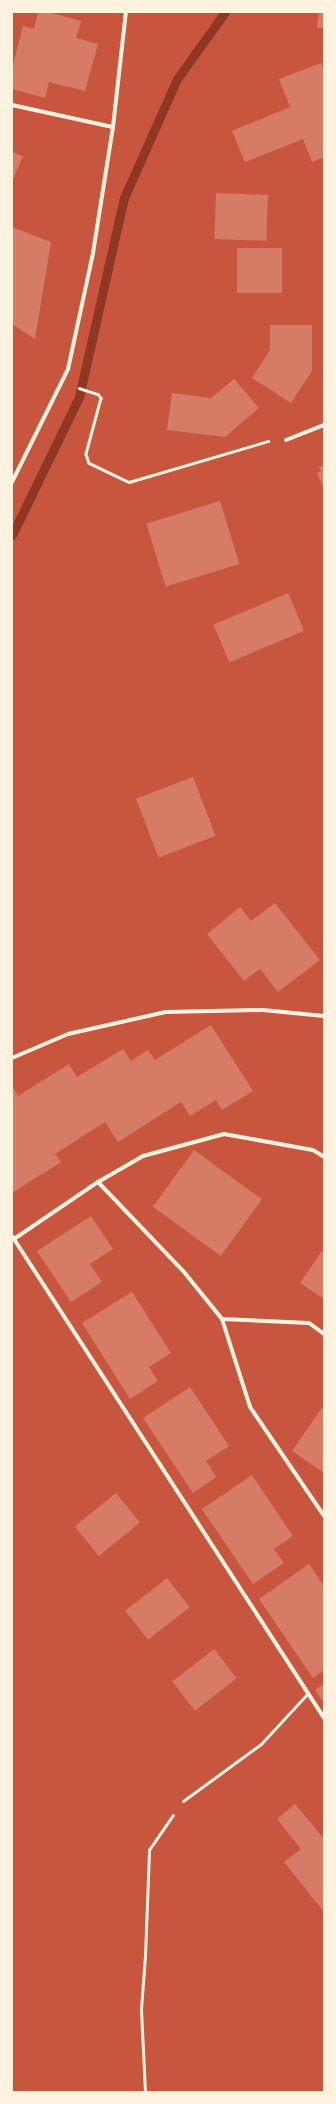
<!DOCTYPE html>
<html>
<head>
<meta charset="utf-8">
<style>
	body { margin:0 }
	#map { position:relative; width:336px; height:2104px; overflow:hidden; background:#c8553d; font-family:"Sofia Sans Condensed",sans-serif }
	div>[style] { position:absolute }
	.stream>* { height:9px; margin:-4.5px; padding:0 4.5px; transform-origin:4.5px; border-radius:4.5px; background:#8f3625 }
	.building>* { inset:0; background:#d67c66; transform-origin:0 0 }
	.path>* { height:2.5px; margin:-1.25px; padding:0 1.25px; transform-origin:1.25px; border-radius:1.25px; background:#fff3e0 }
	.service>* { height:3px; margin:-1.5px; padding:0 1.5px; transform-origin:1.5px; border-radius:1.5px; background:#fff3e0 }
	.minor>* { height:4px; margin:-2px; padding:0 2px; transform-origin:2px; border-radius:2px; background:#fff3e0 }
	span { translate:-50% -50%; white-space:nowrap; text-align:center; line-height:1.15; -webkit-text-stroke:3px #fff3e0; paint-order:stroke }
	.frame { position:absolute; inset:0; border:13px solid #fff3e0; pointer-events:none }
</style>
</head>
<body>
<div id="map">
	<div class="stream">
		<i style="left:12px;top:535px;width:153px;rotate:-64.1deg"></i>
		<i style="left:79px;top:397px;width:204px;rotate:-77.3deg"></i>
		<i style="left:124px;top:198px;width:130px;rotate:-66deg"></i>
		<i style="left:177px;top:79px;width:82px;rotate:-54.4deg"></i>
	</div>
	<div class="building">
		<i style="clip-path:polygon(38px 12px,48px 12px,81px 21px,76px 38px,98px 44px,85px 91px,49px 82px,45px 98px,12px 89px,12px 69px,23px 26px,34px 29px)"></i>
		<i style="clip-path:polygon(319px 12px,324px 12px,324px 28px,317px 28px)"></i>
		<i style="clip-path:polygon(321px 63px,324px 69px,324px 157px,312px 162px,303px 139px,245px 162px,232px 131px,290px 107px,279px 79px)"></i>
		<i style="clip-path:polygon(12px 152px,23px 156px,12px 182px)"></i>
		<i style="left:216px;top:193px;width:52px;height:46px;rotate:2deg"></i>
		<i style="clip-path:polygon(12px 227px,51px 242px,35px 339px,12px 324px)"></i>
		<i style="left:237px;top:248px;width:45px;height:45px"></i>
		<i style="clip-path:polygon(270px 325px,312px 325px,312px 371px,291px 403px,252px 378px,270px 350px)"></i>
		<i style="clip-path:polygon(234px 379px,259px 408px,225px 437px,167px 430px,172px 393px,211px 398px)"></i>
		<i style="clip-path:polygon(324px 465px,324px 489px,317px 473px,321px 471px,319px 467px)"></i>
		<i style="left:220px;top:501px;width:66px;height:77px;rotate:73deg"></i>
		<i style="left:288px;top:593px;width:41px;height:81px;rotate:67deg"></i>
		<i style="left:193px;top:777px;width:63px;height:61px;rotate:69deg"></i>
		<i style="clip-path:polygon(275px 903px,320px 960px,278px 992px,260px 969px,244px 981px,207px 934px,240px 907px,251px 921px)"></i>
		<i style="clip-path:polygon(211px 1025px,253px 1091px,222px 1110px,216px 1100px,190px 1116px,181px 1102px,118px 1142px,105px 1122px,55px 1154px,61px 1162px,12px 1193px,12px 1086px,18px 1096px,69px 1064px,77px 1077px,123px 1049px,131px 1061px,148px 1050px,155px 1060px)"></i>
		<i style="left:194px;top:1150px;width:84px;height:70px;rotate:36deg"></i>
		<i style="clip-path:polygon(91px 1216px,113px 1249px,90px 1264px,102px 1282px,71px 1302px,37px 1251px)"></i>
		<i style="clip-path:polygon(324px 1248px,324px 1299px,300px 1283px)"></i>
		<i style="clip-path:polygon(132px 1292px,171px 1353px,149px 1367px,158px 1381px,130px 1399px,82px 1323px)"></i>
		<i style="clip-path:polygon(190px 1387px,229px 1446px,206px 1461px,216px 1477px,193px 1493px,143px 1418px)"></i>
		<i style="clip-path:polygon(324px 1405px,324px 1473px,292px 1451px)"></i>
		<i style="clip-path:polygon(252px 1475px,293px 1536px,274px 1549px,284px 1563px,253px 1584px,202px 1509px)"></i>
		<i style="left:116px;top:1493px;width:38px;height:53px;rotate:51deg"></i>
		<i style="clip-path:polygon(309px 1564px,324px 1586px,324px 1670px,313px 1678px,259px 1599px)"></i>
		<i style="left:167px;top:1578px;width:37px;height:53px;rotate:52deg"></i>
		<i style="left:214px;top:1649px;width:37px;height:53px;rotate:52deg"></i>
		<i style="clip-path:polygon(324px 1684px,324px 1703px,315px 1690px)"></i>
		<i style="clip-path:polygon(295px 1804px,324px 1839px,324px 1912px,284px 1862px,301px 1849px,277px 1819px)"></i>
	</div>
	<div class="path">
		<i style="left:79px;top:388px;width:20px;rotate:18deg"></i>
		<i style="left:98px;top:394px;width:5px;rotate:53deg"></i>
		<i style="left:101px;top:398px;width:58px;rotate:105deg"></i>
		<i style="left:86px;top:454px;width:9px;rotate:72deg"></i>
		<i style="left:89px;top:463px;width:44px;rotate:25.4deg"></i>
		<i style="left:129px;top:482px;width:145px;rotate:-16.4deg"></i>
		<i style="left:145px;top:2092px;width:83px;rotate:-92.8deg"></i>
		<i style="left:141px;top:2009px;width:53px;rotate:-85.7deg"></i>
		<i style="left:145px;top:1956px;width:106px;rotate:-87.8deg"></i>
		<i style="left:149px;top:1850px;width:42px;rotate:-55.6deg"></i>
	</div>
	<div class="service">
		<i style="left:183px;top:1801px;width:97px;rotate:-36.2deg"></i>
		<i style="left:261px;top:1744px;width:69px;rotate:-47.3deg"></i>
	</div>
	<div class="minor">
		<i style="left:12px;top:105px;width:103px;rotate:12.3deg"></i>
		<i style="left:286px;top:440px;width:41px;rotate:-21.5deg"></i>
		<i style="left:12px;top:482px;width:126px;rotate:-63.6deg"></i>
		<i style="left:68px;top:369px;width:119px;rotate:-77.8deg"></i>
		<i style="left:93px;top:253px;width:128px;rotate:-81deg"></i>
		<i style="left:113px;top:127px;width:116px;rotate:-83.6deg"></i>
		<i style="left:12px;top:1058px;width:61px;rotate:-23.2deg"></i>
		<i style="left:68px;top:1034px;width:100px;rotate:-12.7deg"></i>
		<i style="left:166px;top:1012px;width:97px;rotate:-1.2deg"></i>
		<i style="left:263px;top:1010px;width:61px;rotate:5.6deg"></i>
		<i style="left:98px;top:1182px;width:124px;rotate:46.3deg"></i>
		<i style="left:184px;top:1272px;width:60px;rotate:51deg"></i>
		<i style="left:222px;top:1319px;width:92px;rotate:72.3deg"></i>
		<i style="left:250px;top:1407px;width:132px;rotate:55.8deg"></i>
		<i style="left:12px;top:1236px;width:574px;rotate:57.08deg"></i>
		<i style="left:14px;top:1239px;width:102px;rotate:-34.2deg"></i>
		<i style="left:98px;top:1182px;width:52px;rotate:-30deg"></i>
		<i style="left:143px;top:1156px;width:84px;rotate:-15.2deg"></i>
		<i style="left:224px;top:1134px;width:90px;rotate:10.2deg"></i>
		<i style="left:313px;top:1150px;width:13px;rotate:32deg"></i>
		<i style="left:222px;top:1319px;width:87px;rotate:2.6deg"></i>
		<i style="left:309px;top:1323px;width:19px;rotate:36deg"></i>
	</div>
	<div class="frame"></div>
</div>
</body>
</html>
